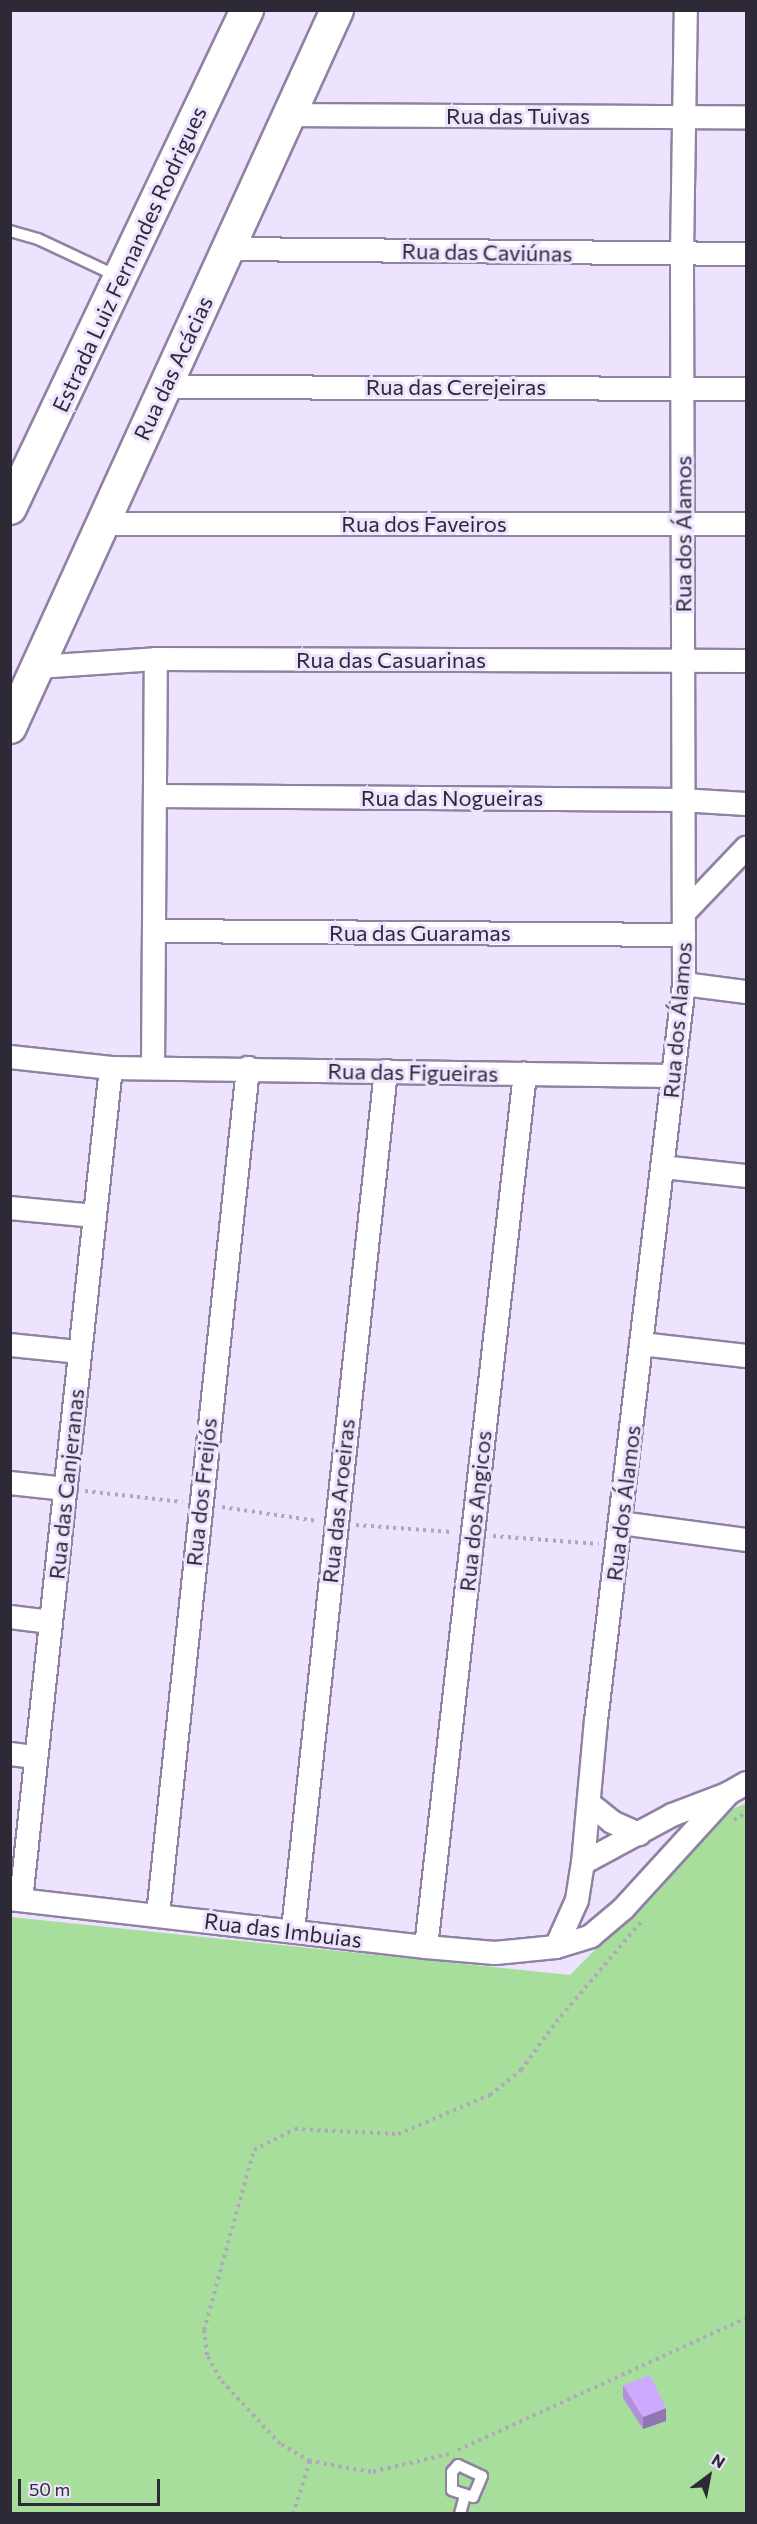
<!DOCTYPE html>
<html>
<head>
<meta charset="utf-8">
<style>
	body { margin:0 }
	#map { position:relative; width:757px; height:2524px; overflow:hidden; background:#eee3ff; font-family:Commissioner,sans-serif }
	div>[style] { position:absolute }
	.green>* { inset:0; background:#a7de9c }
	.path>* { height:4px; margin-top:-2px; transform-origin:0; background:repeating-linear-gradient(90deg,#b0a7be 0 3px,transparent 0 7.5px) }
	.roads { filter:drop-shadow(2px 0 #8f82a2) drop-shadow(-2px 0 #8f82a2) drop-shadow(0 2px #8f82a2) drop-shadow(0 -2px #8f82a2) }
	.lane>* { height:10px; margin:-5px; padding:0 5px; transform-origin:5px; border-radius:5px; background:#fff }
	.street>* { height:22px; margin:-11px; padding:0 11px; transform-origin:11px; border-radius:11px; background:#fff }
	.secondary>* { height:32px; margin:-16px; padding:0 16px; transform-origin:16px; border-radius:16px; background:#fff }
	.wall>* { inset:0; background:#b192da }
	.shaded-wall>* { inset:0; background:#9077b2 }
	.building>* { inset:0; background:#ceaafe }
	span { translate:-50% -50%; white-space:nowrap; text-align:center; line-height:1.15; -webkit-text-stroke:6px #eee3ff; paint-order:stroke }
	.street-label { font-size:22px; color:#2e2936 }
	.frame { position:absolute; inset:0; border:12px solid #2e2936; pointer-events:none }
	.north { position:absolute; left:679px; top:2446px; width:60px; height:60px; -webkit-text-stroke:4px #eee3ff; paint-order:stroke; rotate:32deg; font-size:16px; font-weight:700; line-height:24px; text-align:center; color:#2e2936 }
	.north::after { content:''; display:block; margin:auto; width:21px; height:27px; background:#2e2936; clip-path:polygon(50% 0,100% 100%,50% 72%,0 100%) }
	.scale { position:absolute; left:18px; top:2479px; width:142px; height:27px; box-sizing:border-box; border:3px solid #2e2936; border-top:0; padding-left:8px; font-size:18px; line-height:21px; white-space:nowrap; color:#2e2936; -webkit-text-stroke:4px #eee3ff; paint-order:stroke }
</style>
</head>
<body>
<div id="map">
	<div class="green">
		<i style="clip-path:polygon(746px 1803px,746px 2513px,11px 2514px,11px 1917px,570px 1975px,733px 1809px)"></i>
	</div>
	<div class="path">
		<i style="left:85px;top:1491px;width:98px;rotate:6.5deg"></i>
		<i style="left:222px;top:1507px;width:97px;rotate:8.3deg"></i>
		<i style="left:356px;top:1525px;width:97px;rotate:4.1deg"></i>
		<i style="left:493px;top:1536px;width:106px;rotate:4.3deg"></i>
		<i style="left:734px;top:1820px;width:14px;rotate:-30deg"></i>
		<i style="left:458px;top:2450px;width:317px;rotate:-24.6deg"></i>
		<i style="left:449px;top:2454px;width:80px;rotate:167deg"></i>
		<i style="left:371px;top:2472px;width:62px;rotate:-169.8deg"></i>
		<i style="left:310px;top:2461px;width:34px;rotate:-150deg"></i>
		<i style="left:280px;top:2444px;width:88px;rotate:-132.7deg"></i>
		<i style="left:220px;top:2379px;width:27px;rotate:-118deg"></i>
		<i style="left:207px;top:2355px;width:25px;rotate:-97deg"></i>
		<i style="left:204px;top:2330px;width:187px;rotate:-74.5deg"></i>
		<i style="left:254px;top:2150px;width:46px;rotate:-27.1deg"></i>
		<i style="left:295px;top:2129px;width:103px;rotate:2.8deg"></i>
		<i style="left:398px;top:2134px;width:100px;rotate:-23deg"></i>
		<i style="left:490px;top:2095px;width:40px;rotate:-39deg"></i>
		<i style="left:521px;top:2070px;width:59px;rotate:-53.9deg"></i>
		<i style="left:556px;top:2022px;width:133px;rotate:-49.6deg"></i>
		<i style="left:293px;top:2514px;width:56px;rotate:-72.2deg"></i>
	</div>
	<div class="roads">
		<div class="lane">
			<i style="left:10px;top:231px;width:29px;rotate:16deg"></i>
			<i style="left:38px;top:239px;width:87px;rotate:25.1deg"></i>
			<i style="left:458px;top:2465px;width:26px;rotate:25deg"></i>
			<i style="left:482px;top:2476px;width:23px;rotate:113deg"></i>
			<i style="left:473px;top:2497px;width:22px;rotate:-162deg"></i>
			<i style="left:452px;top:2490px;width:18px;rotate:-90deg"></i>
			<i style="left:452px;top:2472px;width:9px;rotate:-49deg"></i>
			<i style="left:460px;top:2514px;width:20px;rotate:-75deg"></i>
		</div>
		<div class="street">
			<i style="left:289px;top:115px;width:457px;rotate:0.3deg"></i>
			<i style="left:227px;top:249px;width:519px;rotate:0.55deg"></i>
			<i style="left:166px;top:387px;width:580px;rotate:0.2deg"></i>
			<i style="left:101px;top:524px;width:645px"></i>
			<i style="left:37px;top:667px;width:119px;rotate:-3.8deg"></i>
			<i style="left:156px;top:659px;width:590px;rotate:0.19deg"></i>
			<i style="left:157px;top:796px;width:524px;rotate:0.44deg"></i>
			<i style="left:681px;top:800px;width:65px;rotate:3.5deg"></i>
			<i style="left:684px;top:913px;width:90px;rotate:-46.4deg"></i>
			<i style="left:155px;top:931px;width:529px;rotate:0.43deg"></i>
			<i style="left:684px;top:984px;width:63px;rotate:7.4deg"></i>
			<i style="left:10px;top:1057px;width:102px;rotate:6.2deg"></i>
			<i style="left:111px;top:1068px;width:561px;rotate:0.82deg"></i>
			<i style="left:153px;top:1068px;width:409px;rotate:-89.6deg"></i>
			<i style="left:663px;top:1167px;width:83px;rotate:6.2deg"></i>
			<i style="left:10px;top:1208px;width:85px;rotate:5.4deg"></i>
			<i style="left:641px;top:1344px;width:106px;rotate:6.5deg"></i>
			<i style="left:10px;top:1345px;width:69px;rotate:5.8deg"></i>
			<i style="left:10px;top:1483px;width:56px;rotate:6.1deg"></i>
			<i style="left:621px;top:1523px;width:126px;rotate:7.7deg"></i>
			<i style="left:10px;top:1617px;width:41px;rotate:7deg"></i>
			<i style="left:10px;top:1754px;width:26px;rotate:7deg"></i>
			<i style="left:590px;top:1804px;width:28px;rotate:39deg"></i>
			<i style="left:612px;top:1822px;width:30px;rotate:24deg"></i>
			<i style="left:583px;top:1863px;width:101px;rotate:-28.3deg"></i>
			<i style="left:672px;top:1815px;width:59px;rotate:-20.9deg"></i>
			<i style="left:10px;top:1899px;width:419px;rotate:6.6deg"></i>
			<i style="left:426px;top:1947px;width:69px;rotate:5deg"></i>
			<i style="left:495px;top:1953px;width:61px;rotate:-5.6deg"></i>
			<i style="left:556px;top:1947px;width:37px;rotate:-17deg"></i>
			<i style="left:591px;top:1936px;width:42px;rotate:-40.2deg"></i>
			<i style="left:623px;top:1909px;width:157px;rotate:-47.6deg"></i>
			<i style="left:729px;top:1793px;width:20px;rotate:-30deg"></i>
			<i style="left:21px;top:1900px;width:837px;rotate:-83.83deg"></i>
			<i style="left:158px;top:1915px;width:852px;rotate:-83.93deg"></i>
			<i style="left:293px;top:1930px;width:864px;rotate:-83.82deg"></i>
			<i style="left:426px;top:1947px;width:879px;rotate:-83.53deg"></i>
			<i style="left:556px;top:1947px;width:51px;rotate:-65.9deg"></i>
			<i style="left:577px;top:1900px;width:37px;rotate:-81deg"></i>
			<i style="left:583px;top:1863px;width:143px;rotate:-84.8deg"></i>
			<i style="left:596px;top:1721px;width:742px;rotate:-83.19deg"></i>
			<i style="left:684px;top:984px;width:730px;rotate:-90.16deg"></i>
			<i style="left:682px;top:254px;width:244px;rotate:-89.1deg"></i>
		</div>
		<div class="secondary">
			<i style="left:10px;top:508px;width:552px;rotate:-64.55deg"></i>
			<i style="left:10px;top:727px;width:788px;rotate:-65.48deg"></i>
		</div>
	</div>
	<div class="wall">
		<i style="clip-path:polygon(623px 2385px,666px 2421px,643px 2429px,623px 2398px)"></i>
	</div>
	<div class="shaded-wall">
		<i style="clip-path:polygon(666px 2408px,666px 2421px,643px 2429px,643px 2417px)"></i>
	</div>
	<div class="building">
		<i style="clip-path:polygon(650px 2375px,666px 2408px,643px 2417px,623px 2385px)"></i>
	</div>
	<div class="street-label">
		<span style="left:518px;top:116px">Rua das Tuivas</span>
		<span style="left:487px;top:252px;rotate:1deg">Rua das Caviúnas</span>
		<span style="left:129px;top:259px;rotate:-65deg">Estrada Luiz Fernandes Rodrigues</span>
		<span style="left:173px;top:368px;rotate:-65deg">Rua das Acácias</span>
		<span style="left:456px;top:387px">Rua das Cerejeiras</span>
		<span style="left:424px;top:524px">Rua dos Faveiros</span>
		<span style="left:683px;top:534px;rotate:-90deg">Rua dos Álamos</span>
		<span style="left:391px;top:660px">Rua das Casuarinas</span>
		<span style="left:452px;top:798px">Rua das Nogueiras</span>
		<span style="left:420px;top:933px">Rua das Guaramas</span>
		<span style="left:677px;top:1020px;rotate:-85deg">Rua dos Álamos</span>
		<span style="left:413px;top:1072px;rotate:1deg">Rua das Figueiras</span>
		<span style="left:66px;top:1484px;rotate:-84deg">Rua das Canjeranas</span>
		<span style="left:201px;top:1492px;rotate:-84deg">Rua dos Freijós</span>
		<span style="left:338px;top:1501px;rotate:-84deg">Rua das Aroeiras</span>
		<span style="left:623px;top:1503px;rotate:-83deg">Rua dos Álamos</span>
		<span style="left:475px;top:1511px;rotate:-84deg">Rua dos Angicos</span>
		<span style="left:283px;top:1930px;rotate:7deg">Rua das Imbuias</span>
	</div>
	<div class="frame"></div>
	<div class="north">N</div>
	<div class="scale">50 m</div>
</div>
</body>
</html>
